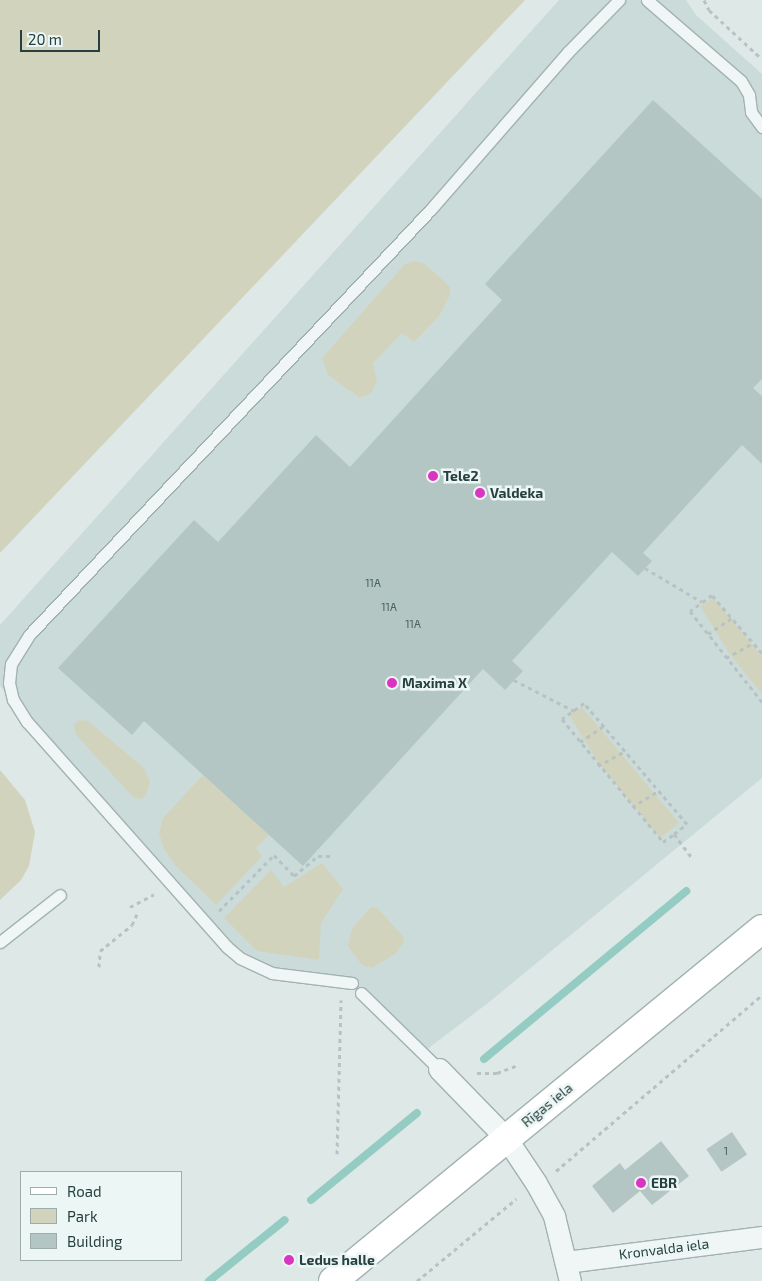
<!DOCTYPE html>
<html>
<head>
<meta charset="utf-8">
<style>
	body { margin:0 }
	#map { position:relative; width:762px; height:1281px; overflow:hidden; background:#dde8e7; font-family:"Exo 2",sans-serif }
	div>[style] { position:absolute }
	.built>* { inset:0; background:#cbdbda }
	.green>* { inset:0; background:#d2d3bd }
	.stream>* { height:8px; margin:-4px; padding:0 4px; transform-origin:4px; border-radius:4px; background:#94ccc3 }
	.building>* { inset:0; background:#b4c6c4; transform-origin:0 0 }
	.path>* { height:3px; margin-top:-1.5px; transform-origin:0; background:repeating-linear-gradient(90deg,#b7c3c3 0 4px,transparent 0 8px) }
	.roads { filter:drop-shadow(1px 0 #a2b2b1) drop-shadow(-1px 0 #a2b2b1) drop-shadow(0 1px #a2b2b1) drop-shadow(0 -1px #a2b2b1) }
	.service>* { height:11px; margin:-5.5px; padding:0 5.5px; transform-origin:5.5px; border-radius:5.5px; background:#f0f6f6 }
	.minor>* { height:21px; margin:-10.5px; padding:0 10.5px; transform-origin:10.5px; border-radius:10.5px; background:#f0f6f6 }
	.primary>* { height:28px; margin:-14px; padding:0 14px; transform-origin:14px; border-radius:14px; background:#fff }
	.dots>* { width:14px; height:14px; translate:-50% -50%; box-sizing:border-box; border:2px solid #ecf6f5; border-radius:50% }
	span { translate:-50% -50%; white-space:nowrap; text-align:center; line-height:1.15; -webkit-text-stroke:5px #ecf6f5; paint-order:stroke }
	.number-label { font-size:11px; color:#496260 }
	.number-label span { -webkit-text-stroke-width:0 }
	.poi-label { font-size:14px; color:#25403f; font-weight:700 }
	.left { translate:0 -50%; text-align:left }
	.street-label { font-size:14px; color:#25403f }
	.legend { position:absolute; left:20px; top:1171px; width:162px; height:90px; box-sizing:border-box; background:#ecf6f5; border:1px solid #9cadac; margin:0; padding:6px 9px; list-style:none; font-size:15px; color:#25403f }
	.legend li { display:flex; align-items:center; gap:10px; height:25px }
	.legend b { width:25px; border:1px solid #9cadac }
	.scale { position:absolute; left:20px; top:30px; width:80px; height:22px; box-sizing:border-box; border:2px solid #25403f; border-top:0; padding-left:6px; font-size:15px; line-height:18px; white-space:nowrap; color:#25403f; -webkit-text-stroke:4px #ecf6f5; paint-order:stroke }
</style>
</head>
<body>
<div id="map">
	<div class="built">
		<i style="clip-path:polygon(559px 0,686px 0,696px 15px,762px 74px,762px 778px,488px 1003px,422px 1053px,352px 983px,289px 975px,240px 958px,0 686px,0 625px)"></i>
	</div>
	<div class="green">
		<i style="clip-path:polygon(0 0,525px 0,0 553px)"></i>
		<i style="clip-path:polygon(413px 261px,423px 263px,443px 280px,450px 287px,450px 295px,439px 316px,414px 342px,402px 333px,373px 363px,377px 381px,371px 393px,360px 398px,328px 375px,322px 358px,404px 265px)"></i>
		<i style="clip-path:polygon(713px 598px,762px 656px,762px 694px,729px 653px,700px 606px)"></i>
		<i style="clip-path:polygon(582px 707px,679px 823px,660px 838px,598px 762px,569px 715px)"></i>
		<i style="clip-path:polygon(79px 720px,88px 721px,144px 768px,150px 781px,146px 795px,141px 799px,134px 798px,76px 735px,74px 725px)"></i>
		<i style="clip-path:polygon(0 770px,25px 800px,35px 832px,29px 866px,21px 880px,0 900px)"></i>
		<i style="clip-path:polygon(203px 775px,269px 835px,256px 848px,262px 856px,216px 905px,175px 865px,164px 849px,159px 833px,163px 818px)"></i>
		<i style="clip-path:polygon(322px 863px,343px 889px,321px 923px,319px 960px,257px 951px,224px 918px,271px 870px,284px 887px)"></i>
		<i style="clip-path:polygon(371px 907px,377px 908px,403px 936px,404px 942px,395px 954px,372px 968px,362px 965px,348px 946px,352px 929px)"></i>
	</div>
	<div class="stream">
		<i style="left:484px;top:1059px;width:263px;rotate:-39.7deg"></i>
		<i style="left:311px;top:1200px;width:137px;rotate:-39.4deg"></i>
		<i style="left:209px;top:1281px;width:97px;rotate:-38.8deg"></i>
	</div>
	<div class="building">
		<i style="clip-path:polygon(653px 100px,762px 199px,762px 379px,753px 388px,762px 396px,762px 464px,742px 445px,643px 553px,652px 561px,638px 576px,612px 552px,512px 661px,523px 671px,505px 690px,483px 669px,303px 866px,144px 721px,132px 735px,58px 668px,194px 520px,218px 542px,316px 435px,350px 467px,502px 300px,485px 284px)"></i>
		<i style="left:732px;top:1132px;width:27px;height:31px;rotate:56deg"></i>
		<i style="clip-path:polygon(661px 1141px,689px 1176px,652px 1205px,640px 1191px,613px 1213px,592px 1186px,620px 1163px,625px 1170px)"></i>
	</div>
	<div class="path">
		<i style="left:704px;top:0;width:11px;rotate:63deg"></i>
		<i style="left:709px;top:10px;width:72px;rotate:42.8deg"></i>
		<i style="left:645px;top:568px;width:66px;rotate:30.8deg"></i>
		<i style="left:708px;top:634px;width:29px;rotate:-34deg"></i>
		<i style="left:762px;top:653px;width:77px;rotate:-130.8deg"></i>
		<i style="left:712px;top:595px;width:27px;rotate:144deg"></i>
		<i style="left:690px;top:611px;width:116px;rotate:51.6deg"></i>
		<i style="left:726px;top:658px;width:31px;rotate:-29deg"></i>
		<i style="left:514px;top:680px;width:68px;rotate:27.3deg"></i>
		<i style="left:580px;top:742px;width:29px;rotate:-34deg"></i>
		<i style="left:598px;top:766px;width:31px;rotate:-29deg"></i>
		<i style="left:632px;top:807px;width:31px;rotate:-31deg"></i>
		<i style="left:674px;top:834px;width:16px;rotate:-38deg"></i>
		<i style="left:687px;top:824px;width:159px;rotate:-130.4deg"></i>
		<i style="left:584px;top:703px;width:27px;rotate:144deg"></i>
		<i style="left:562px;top:719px;width:159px;rotate:50.6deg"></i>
		<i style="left:663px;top:842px;width:14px;rotate:-36deg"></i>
		<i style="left:674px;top:834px;width:31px;rotate:53deg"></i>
		<i style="left:130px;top:907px;width:27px;rotate:-28deg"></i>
		<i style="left:219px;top:911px;width:78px;rotate:-45.5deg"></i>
		<i style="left:274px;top:855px;width:29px;rotate:46deg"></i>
		<i style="left:294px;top:876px;width:31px;rotate:-40deg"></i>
		<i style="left:318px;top:856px;width:12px"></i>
		<i style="left:99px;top:967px;width:16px;rotate:-86deg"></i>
		<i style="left:100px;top:951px;width:41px;rotate:-39.1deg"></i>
		<i style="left:132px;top:925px;width:12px;rotate:-66deg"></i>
		<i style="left:477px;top:1073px;width:20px"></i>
		<i style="left:497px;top:1073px;width:22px;rotate:-21deg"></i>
		<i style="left:337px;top:1154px;width:154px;rotate:-88.5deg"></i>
		<i style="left:556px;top:1171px;width:271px;rotate:-40.5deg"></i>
		<i style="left:417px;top:1281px;width:129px;rotate:-39.6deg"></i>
	</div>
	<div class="roads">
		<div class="service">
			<i style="left:647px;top:0;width:124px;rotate:40.8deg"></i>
			<i style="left:741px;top:81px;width:16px;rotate:60deg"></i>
			<i style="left:749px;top:95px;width:17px;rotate:83deg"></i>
			<i style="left:751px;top:112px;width:19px;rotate:54deg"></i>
			<i style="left:0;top:942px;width:76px;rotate:-38.1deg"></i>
			<i style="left:352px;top:983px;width:81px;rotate:-172.9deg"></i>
			<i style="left:272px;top:973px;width:35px;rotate:-155deg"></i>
			<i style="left:240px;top:958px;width:17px;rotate:-140deg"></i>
			<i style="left:227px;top:947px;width:301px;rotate:-131.6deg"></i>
			<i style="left:27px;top:722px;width:26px;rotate:-122deg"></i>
			<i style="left:13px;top:700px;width:17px;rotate:-103deg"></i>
			<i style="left:9px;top:683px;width:19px;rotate:-84deg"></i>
			<i style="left:11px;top:664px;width:34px;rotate:-58deg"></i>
			<i style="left:29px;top:635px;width:586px;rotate:-46.66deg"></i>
			<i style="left:431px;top:209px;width:208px;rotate:-48.9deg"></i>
			<i style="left:568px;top:52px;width:73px;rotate:-45.6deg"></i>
			<i style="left:361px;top:993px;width:109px;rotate:44.3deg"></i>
		</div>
		<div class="minor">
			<i style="left:439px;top:1069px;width:96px;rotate:45.8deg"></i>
			<i style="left:506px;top:1138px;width:54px;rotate:56.3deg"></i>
			<i style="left:536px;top:1183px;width:38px;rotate:61deg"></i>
			<i style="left:554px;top:1216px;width:67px;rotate:76.2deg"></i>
			<i style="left:566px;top:1262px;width:198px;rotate:-7.3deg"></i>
		</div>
		<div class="primary">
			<i style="left:333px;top:1281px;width:555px;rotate:-39.37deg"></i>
		</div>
	</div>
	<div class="dots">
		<i style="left:433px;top:476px;background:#db34c0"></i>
		<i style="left:480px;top:493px;background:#db34c0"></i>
		<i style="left:392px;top:683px;background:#db34c0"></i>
		<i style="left:641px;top:1183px;background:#db34c0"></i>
		<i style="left:289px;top:1260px;background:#db34c0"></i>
	</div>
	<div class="number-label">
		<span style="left:373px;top:583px">11A</span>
		<span style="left:389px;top:607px">11A</span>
		<span style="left:413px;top:624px">11A</span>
		<span style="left:726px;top:1151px">1</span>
	</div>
	<div class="poi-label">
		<span class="left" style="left:443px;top:476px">Tele2</span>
		<span class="left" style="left:490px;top:493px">Valdeka</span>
		<span class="left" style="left:402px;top:683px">Maxima X</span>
		<span class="left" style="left:651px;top:1183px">EBR</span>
		<span class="left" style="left:299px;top:1260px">Ledus halle</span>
	</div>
	<div class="street-label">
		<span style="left:547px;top:1105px;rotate:-39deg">Rīgas iela</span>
		<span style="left:664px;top:1249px;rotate:-7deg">Kronvalda iela</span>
	</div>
	<ul class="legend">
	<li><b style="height:6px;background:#fff"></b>Road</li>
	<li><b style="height:14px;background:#d2d3bd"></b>Park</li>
	<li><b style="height:14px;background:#b4c6c4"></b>Building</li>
	</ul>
	<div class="scale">20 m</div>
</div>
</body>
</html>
